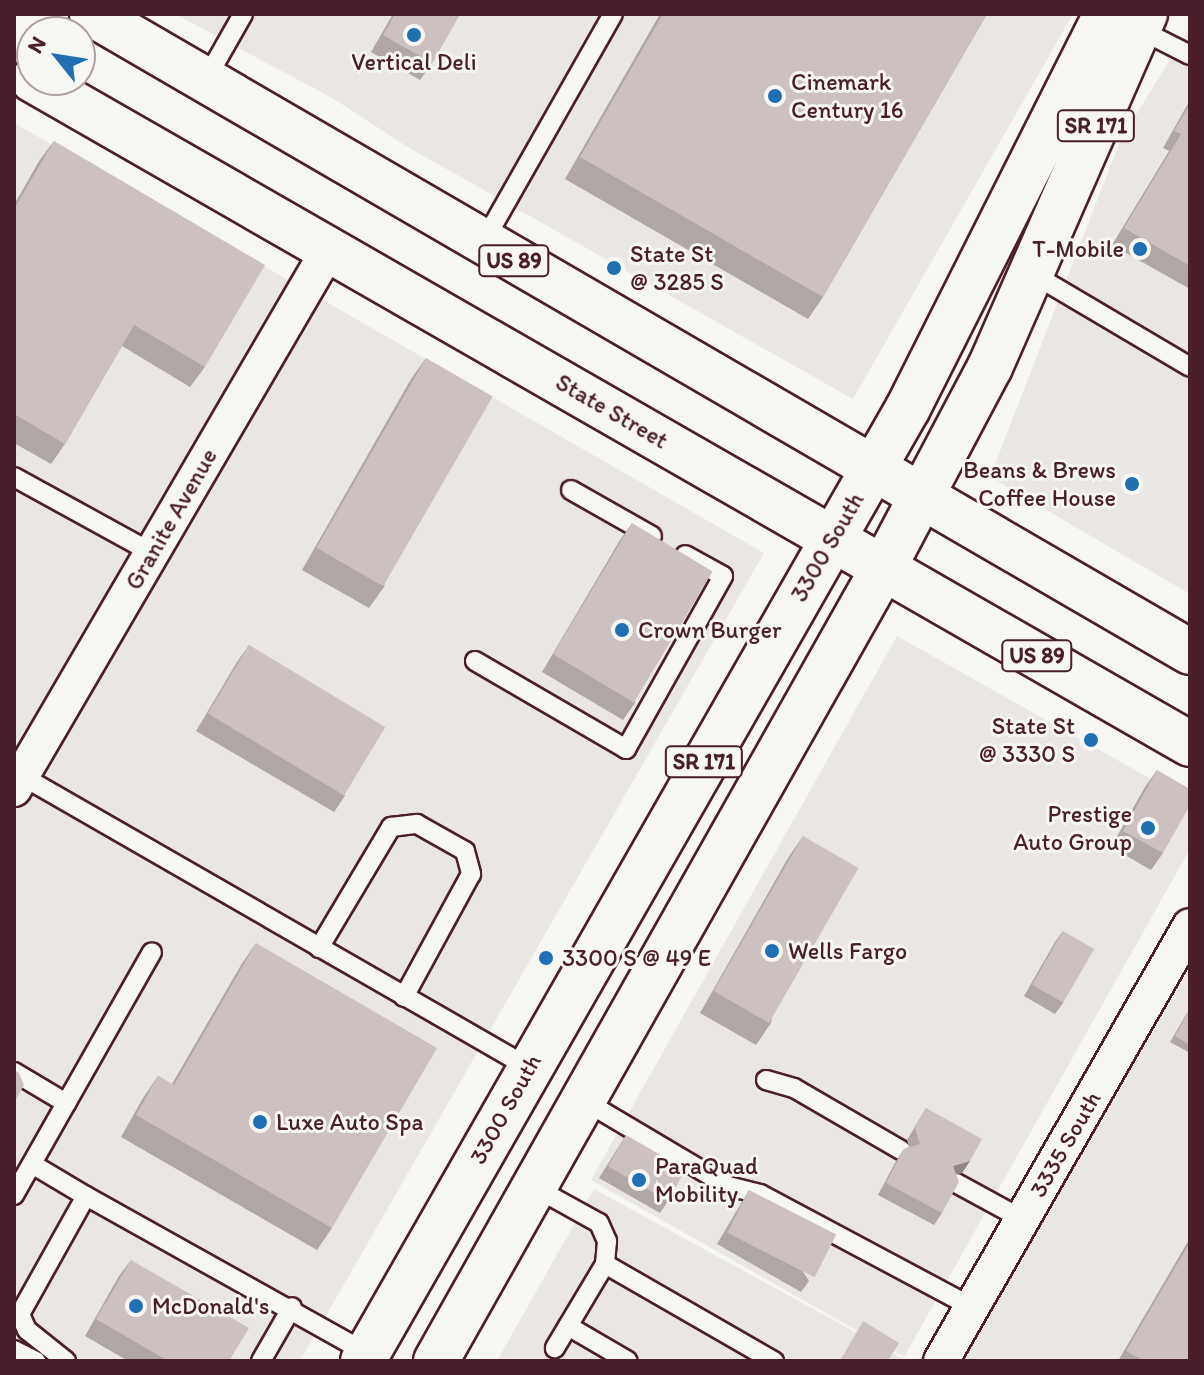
<!DOCTYPE html>
<html>
<head>
<meta charset="utf-8">
<style>
	body { margin:0 }
	#map { position:relative; width:1204px; height:1375px; overflow:hidden; background:#f6f6f2; font-family:Itim,sans-serif }
	div>[style] { position:absolute }
	.built>* { inset:0; background:#e9e6e3 }
	.roads { filter:drop-shadow(2px 0 #4a1f2b) drop-shadow(-2px 0 #4a1f2b) drop-shadow(0 2px #4a1f2b) drop-shadow(0 -2px #4a1f2b) }
	.service>* { height:18px; margin:-9px; padding:0 9px; transform-origin:9px; border-radius:9px; background:#f6f6f2 }
	.minor>* { height:34px; margin:-17px; padding:0 17px; transform-origin:17px; border-radius:17px; background:#f6f6f2 }
	.primary>* { height:44px; margin:-22px; padding:0 22px; transform-origin:22px; border-radius:22px; background:#f6f6f2 }
	.wall>* { inset:0; background:#afa6a5 }
	.shaded-wall>* { inset:0; background:#8f8786 }
	.building>* { inset:0; background:#ccc1c0; transform-origin:0 0 }
	.dots>* { width:22px; height:22px; translate:-50% -50%; box-sizing:border-box; border:4px solid #f6f6f2; border-radius:50% }
	span { translate:-50% -50%; white-space:nowrap; text-align:center; line-height:1.15; -webkit-text-stroke:6px #f6f6f2; paint-order:stroke }
	.shield-label span { padding:2px 6px; background:#f6f6f2; border:2px solid; border-radius:6px; -webkit-text-stroke-width:0 }
	.shield-label { font-size:22px; color:#4a1f2b; font-weight:700 }
	.poi-label { font-size:24px; color:#4a1f2b }
	.left { translate:0 -50%; text-align:left }
	.right { translate:-100% -50%; text-align:right }
	.street-label { font-size:24px; color:#4a1f2b }
	.frame { position:absolute; inset:0; border:16px solid #4a1f2b; pointer-events:none }
	.north { position:absolute; left:16px; top:16px; width:80px; height:80px; box-sizing:border-box; background:#f6f6f2; border:2px solid #b1a0a2; border-radius:50%; rotate:300deg; font-size:22px; font-weight:700; line-height:32px; text-align:center; color:#4a1f2b }
	.north::after { content:''; display:block; margin:auto; width:28px; height:36px; background:#1f6fb2; clip-path:polygon(50% 0,100% 100%,50% 72%,0 100%) }
</style>
</head>
<body>
<div id="map">
	<div class="built">
		<i style="clip-path:polygon(175px 14px,1073px 14px,853px 399px,406px 146px,334px 99px)"></i>
		<i style="clip-path:polygon(1190px 27px,1190px 594px,990px 477px,1121px 139px)"></i>
		<i style="clip-path:polygon(14px 123px,764px 553px,300px 1361px,14px 1361px)"></i>
		<i style="clip-path:polygon(897px 636px,1190px 801px,1190px 849px,904px 1357px,591px 1180px)"></i>
		<i style="clip-path:polygon(1190px 968px,1190px 1361px,961px 1361px)"></i>
		<i style="clip-path:polygon(594px 1189px,908px 1361px,497px 1361px)"></i>
	</div>
	<div class="roads">
		<div class="service">
			<i style="left:1137px;top:28px;width:59px;rotate:27deg"></i>
			<i style="left:205px;top:81px;width:77px;rotate:-60.4deg"></i>
			<i style="left:484px;top:241px;width:261px;rotate:-60.4deg"></i>
			<i style="left:1033px;top:274px;width:182px;rotate:30.6deg"></i>
			<i style="left:14px;top:477px;width:158px;rotate:28.8deg"></i>
			<i style="left:571px;top:490px;width:93px;rotate:29.6deg"></i>
			<i style="left:475px;top:661px;width:175px;rotate:30.2deg"></i>
			<i style="left:626px;top:749px;width:198px;rotate:-60.7deg"></i>
			<i style="left:723px;top:576px;width:43px;rotate:-151.1deg"></i>
			<i style="left:22px;top:776px;width:584px;rotate:29.9deg"></i>
			<i style="left:319px;top:948px;width:141px;rotate:-59.2deg"></i>
			<i style="left:391px;top:827px;width:26px;rotate:-7deg"></i>
			<i style="left:417px;top:824px;width:55px;rotate:29.4deg"></i>
			<i style="left:465px;top:851px;width:24px;rotate:75deg"></i>
			<i style="left:471px;top:874px;width:140px;rotate:118.6deg"></i>
			<i style="left:14px;top:1072px;width:61px;rotate:30.8deg"></i>
			<i style="left:766px;top:1080px;width:29px;rotate:16deg"></i>
			<i style="left:794px;top:1088px;width:124px;rotate:30.1deg"></i>
			<i style="left:583px;top:1100px;width:169px;rotate:30.7deg"></i>
			<i style="left:728px;top:1186px;width:33px;rotate:14deg"></i>
			<i style="left:760px;top:1194px;width:240px;rotate:28.1deg"></i>
			<i style="left:32px;top:1164px;width:63px;rotate:30.7deg"></i>
			<i style="left:956px;top:1183px;width:75px;rotate:28.6deg"></i>
			<i style="left:534px;top:1187px;width:74px;rotate:29deg"></i>
			<i style="left:599px;top:1223px;width:20px;rotate:66deg"></i>
			<i style="left:607px;top:1241px;width:23px;rotate:95deg"></i>
			<i style="left:605px;top:1264px;width:98px;rotate:120.8deg"></i>
			<i style="left:14px;top:1195px;width:279px;rotate:-60.4deg"></i>
			<i style="left:605px;top:1264px;width:195px;rotate:29.9deg"></i>
			<i style="left:568px;top:1326px;width:69px;rotate:30.3deg"></i>
			<i style="left:14px;top:1350px;width:25px;rotate:27deg"></i>
			<i style="left:66px;top:1361px;width:50px;rotate:-141.5deg"></i>
			<i style="left:27px;top:1330px;width:17px;rotate:-114deg"></i>
			<i style="left:20px;top:1314px;width:135px;rotate:-60.8deg"></i>
			<i style="left:86px;top:1196px;width:322px;rotate:29.2deg"></i>
			<i style="left:261px;top:1361px;width:62px;rotate:-60.1deg"></i>
		</div>
		<div class="minor">
			<i style="left:14px;top:789px;width:625px;rotate:-59.74deg"></i>
			<i style="left:941px;top:1361px;width:501px;rotate:-60.21deg"></i>
		</div>
		<div class="primary">
			<i style="left:92px;top:14px;width:1270px;rotate:30.16deg"></i>
			<i style="left:33px;top:80px;width:1334px;rotate:29.85deg"></i>
			<i style="left:363px;top:1361px;width:1098px;rotate:-60.24deg"></i>
			<i style="left:908px;top:408px;width:441px;rotate:-63.3deg"></i>
			<i style="left:436px;top:1361px;width:912px;rotate:-60.57deg"></i>
			<i style="left:884px;top:567px;width:226px;rotate:-62.1deg"></i>
			<i style="left:990px;top:367px;width:386px;rotate:-66.3deg"></i>
		</div>
	</div>
	<div class="wall">
		<i style="clip-path:polygon(393px 14px,460px 14px,432px 63px,420px 80px,371px 52px)"></i>
		<i style="clip-path:polygon(660px 14px,987px 14px,823px 297px,808px 319px,565px 179px)"></i>
		<i style="clip-path:polygon(1190px 100px,1190px 289px,1112px 245px,1169px 151px,1163px 148px)"></i>
		<i style="clip-path:polygon(54px 141px,205px 367px,190px 387px,122px 346px,65px 444px,51px 464px,14px 443px,14px 205px,39px 161px)"></i>
		<i style="clip-path:polygon(426px 358px,384px 587px,369px 608px,302px 570px,411px 379px)"></i>
		<i style="clip-path:polygon(632px 523px,635px 703px,623px 720px,542px 672px,620px 540px)"></i>
		<i style="clip-path:polygon(249px 645px,345px 796px,334px 812px,196px 731px,237px 662px)"></i>
		<i style="clip-path:polygon(1157px 770px,1163px 853px,1151px 870px,1111px 847px,1145px 787px)"></i>
		<i style="clip-path:polygon(803px 836px,771px 1023px,756px 1045px,700px 1013px,788px 858px)"></i>
		<i style="clip-path:polygon(1063px 931px,1063px 1003px,1055px 1014px,1024px 996px,1055px 942px)"></i>
		<i style="clip-path:polygon(256px 943px,332px 1228px,317px 1250px,121px 1137px,143px 1098px,158px 1076px,172px 1084px,241px 965px)"></i>
		<i style="clip-path:polygon(1190px 1008px,1190px 1053px,1170px 1042px)"></i>
		<i style="clip-path:polygon(926px 1108px,970px 1161px,962px 1173px,956px 1174px,942px 1213px,934px 1225px,878px 1195px,896px 1161px,904px 1149px,909px 1147px,907px 1140px)"></i>
		<i style="clip-path:polygon(626px 1135px,668px 1201px,660px 1213px,599px 1178px)"></i>
		<i style="clip-path:polygon(749px 1190px,809px 1281px,801px 1292px,717px 1244px)"></i>
		<i style="clip-path:polygon(1190px 1238px,1190px 1361px,1118px 1361px)"></i>
		<i style="clip-path:polygon(131px 1260px,229px 1361px,128px 1361px,85px 1336px,119px 1276px)"></i>
	</div>
	<div class="shaded-wall">
		<i style="clip-path:polygon(970px 1161px,962px 1173px,945px 1178px,953px 1166px)"></i>
	</div>
	<div class="building">
		<i style="clip-path:polygon(395px 14px,460px 14px,432px 63px,383px 35px)"></i>
		<i style="clip-path:polygon(663px 14px,987px 14px,823px 297px,580px 157px)"></i>
		<i style="clip-path:polygon(1190px 104px,1190px 266px,1124px 228px,1181px 134px,1174px 131px)"></i>
		<i style="clip-path:polygon(54px 141px,265px 265px,205px 367px,134px 325px,65px 444px,14px 414px,14px 209px)"></i>
		<i style="left:426px;top:358px;width:77px;height:219px;rotate:30deg"></i>
		<i style="left:632px;top:523px;width:94px;height:153px;rotate:31deg"></i>
		<i style="left:249px;top:645px;width:159px;height:80px;rotate:31deg"></i>
		<i style="clip-path:polygon(1157px 770px,1190px 789px,1190px 805px,1163px 853px,1123px 831px)"></i>
		<i style="left:803px;top:836px;width:64px;height:179px;rotate:30deg"></i>
		<i style="left:1063px;top:931px;width:36px;height:62px;rotate:30deg"></i>
		<i style="clip-path:polygon(256px 943px,437px 1048px,332px 1228px,136px 1115px,158px 1076px,174px 1085px)"></i>
		<i style="clip-path:polygon(1190px 1009px,1190px 1045px,1175px 1036px)"></i>
		<i style="clip-path:polygon(14px 1070px,19px 1073px,24px 1085px,14px 1103px)"></i>
		<i style="clip-path:polygon(926px 1108px,982px 1139px,970px 1161px,953px 1166px,959px 1182px,942px 1213px,886px 1183px,904px 1149px,920px 1144px,915px 1128px)"></i>
		<i style="left:626px;top:1135px;width:69px;height:36px;rotate:30deg"></i>
		<i style="left:749px;top:1190px;width:98px;height:48px;rotate:27deg"></i>
		<i style="clip-path:polygon(1190px 1242px,1190px 1361px,1144px 1361px,1126px 1351px)"></i>
		<i style="clip-path:polygon(131px 1260px,249px 1328px,229px 1361px,168px 1361px,96px 1319px)"></i>
		<i style="clip-path:polygon(863px 1321px,899px 1343px,888px 1361px,840px 1361px)"></i>
	</div>
	<div class="dots">
		<i style="left:414px;top:35px;background:#1f6fb2"></i>
		<i style="left:775px;top:96px;background:#1f6fb2"></i>
		<i style="left:1140px;top:249px;background:#1f6fb2"></i>
		<i style="left:614px;top:268px;background:#1f6fb2"></i>
		<i style="left:1132px;top:484px;background:#1f6fb2"></i>
		<i style="left:622px;top:630px;background:#1f6fb2"></i>
		<i style="left:1091px;top:740px;background:#1f6fb2"></i>
		<i style="left:1148px;top:828px;background:#1f6fb2"></i>
		<i style="left:772px;top:951px;background:#1f6fb2"></i>
		<i style="left:546px;top:958px;background:#1f6fb2"></i>
		<i style="left:260px;top:1122px;background:#1f6fb2"></i>
		<i style="left:639px;top:1180px;background:#1f6fb2"></i>
		<i style="left:136px;top:1306px;background:#1f6fb2"></i>
	</div>
	<div class="shield-label">
		<span style="left:1096px;top:126px">SR 171</span>
		<span style="left:514px;top:261px">US 89</span>
		<span style="left:1037px;top:656px">US 89</span>
		<span style="left:704px;top:762px">SR 171</span>
	</div>
	<div class="poi-label">
		<span style="left:414px;top:62px">Vertical Deli</span>
		<span class="left" style="left:791px;top:96px">Cinemark<br>Century 16</span>
		<span class="right" style="left:1124px;top:249px">T-Mobile</span>
		<span class="left" style="left:630px;top:268px">State St<br>@ 3285 S</span>
		<span class="right" style="left:1116px;top:484px">Beans &amp; Brews<br>Coffee House</span>
		<span class="left" style="left:638px;top:630px">Crown Burger</span>
		<span class="right" style="left:1075px;top:740px">State St<br>@ 3330 S</span>
		<span class="right" style="left:1132px;top:828px">Prestige<br>Auto Group</span>
		<span class="left" style="left:788px;top:951px">Wells Fargo</span>
		<span class="left" style="left:562px;top:958px">3300 S @ 49 E</span>
		<span class="left" style="left:276px;top:1122px">Luxe Auto Spa</span>
		<span class="left" style="left:655px;top:1180px">ParaQuad<br>Mobility</span>
		<span class="left" style="left:152px;top:1306px">McDonald's</span>
	</div>
	<div class="street-label">
		<span style="left:612px;top:411px;rotate:30deg">State Street</span>
		<span style="left:171px;top:519px;rotate:-60deg">Granite Avenue</span>
		<span style="left:827px;top:547px;rotate:-60deg">3300 South</span>
		<span style="left:505px;top:1109px;rotate:-61deg">3300 South</span>
		<span style="left:1065px;top:1144px;rotate:-60deg">3335 South</span>
	</div>
	<div class="frame"></div>
	<div class="north">N</div>
</div>
</body>
</html>
